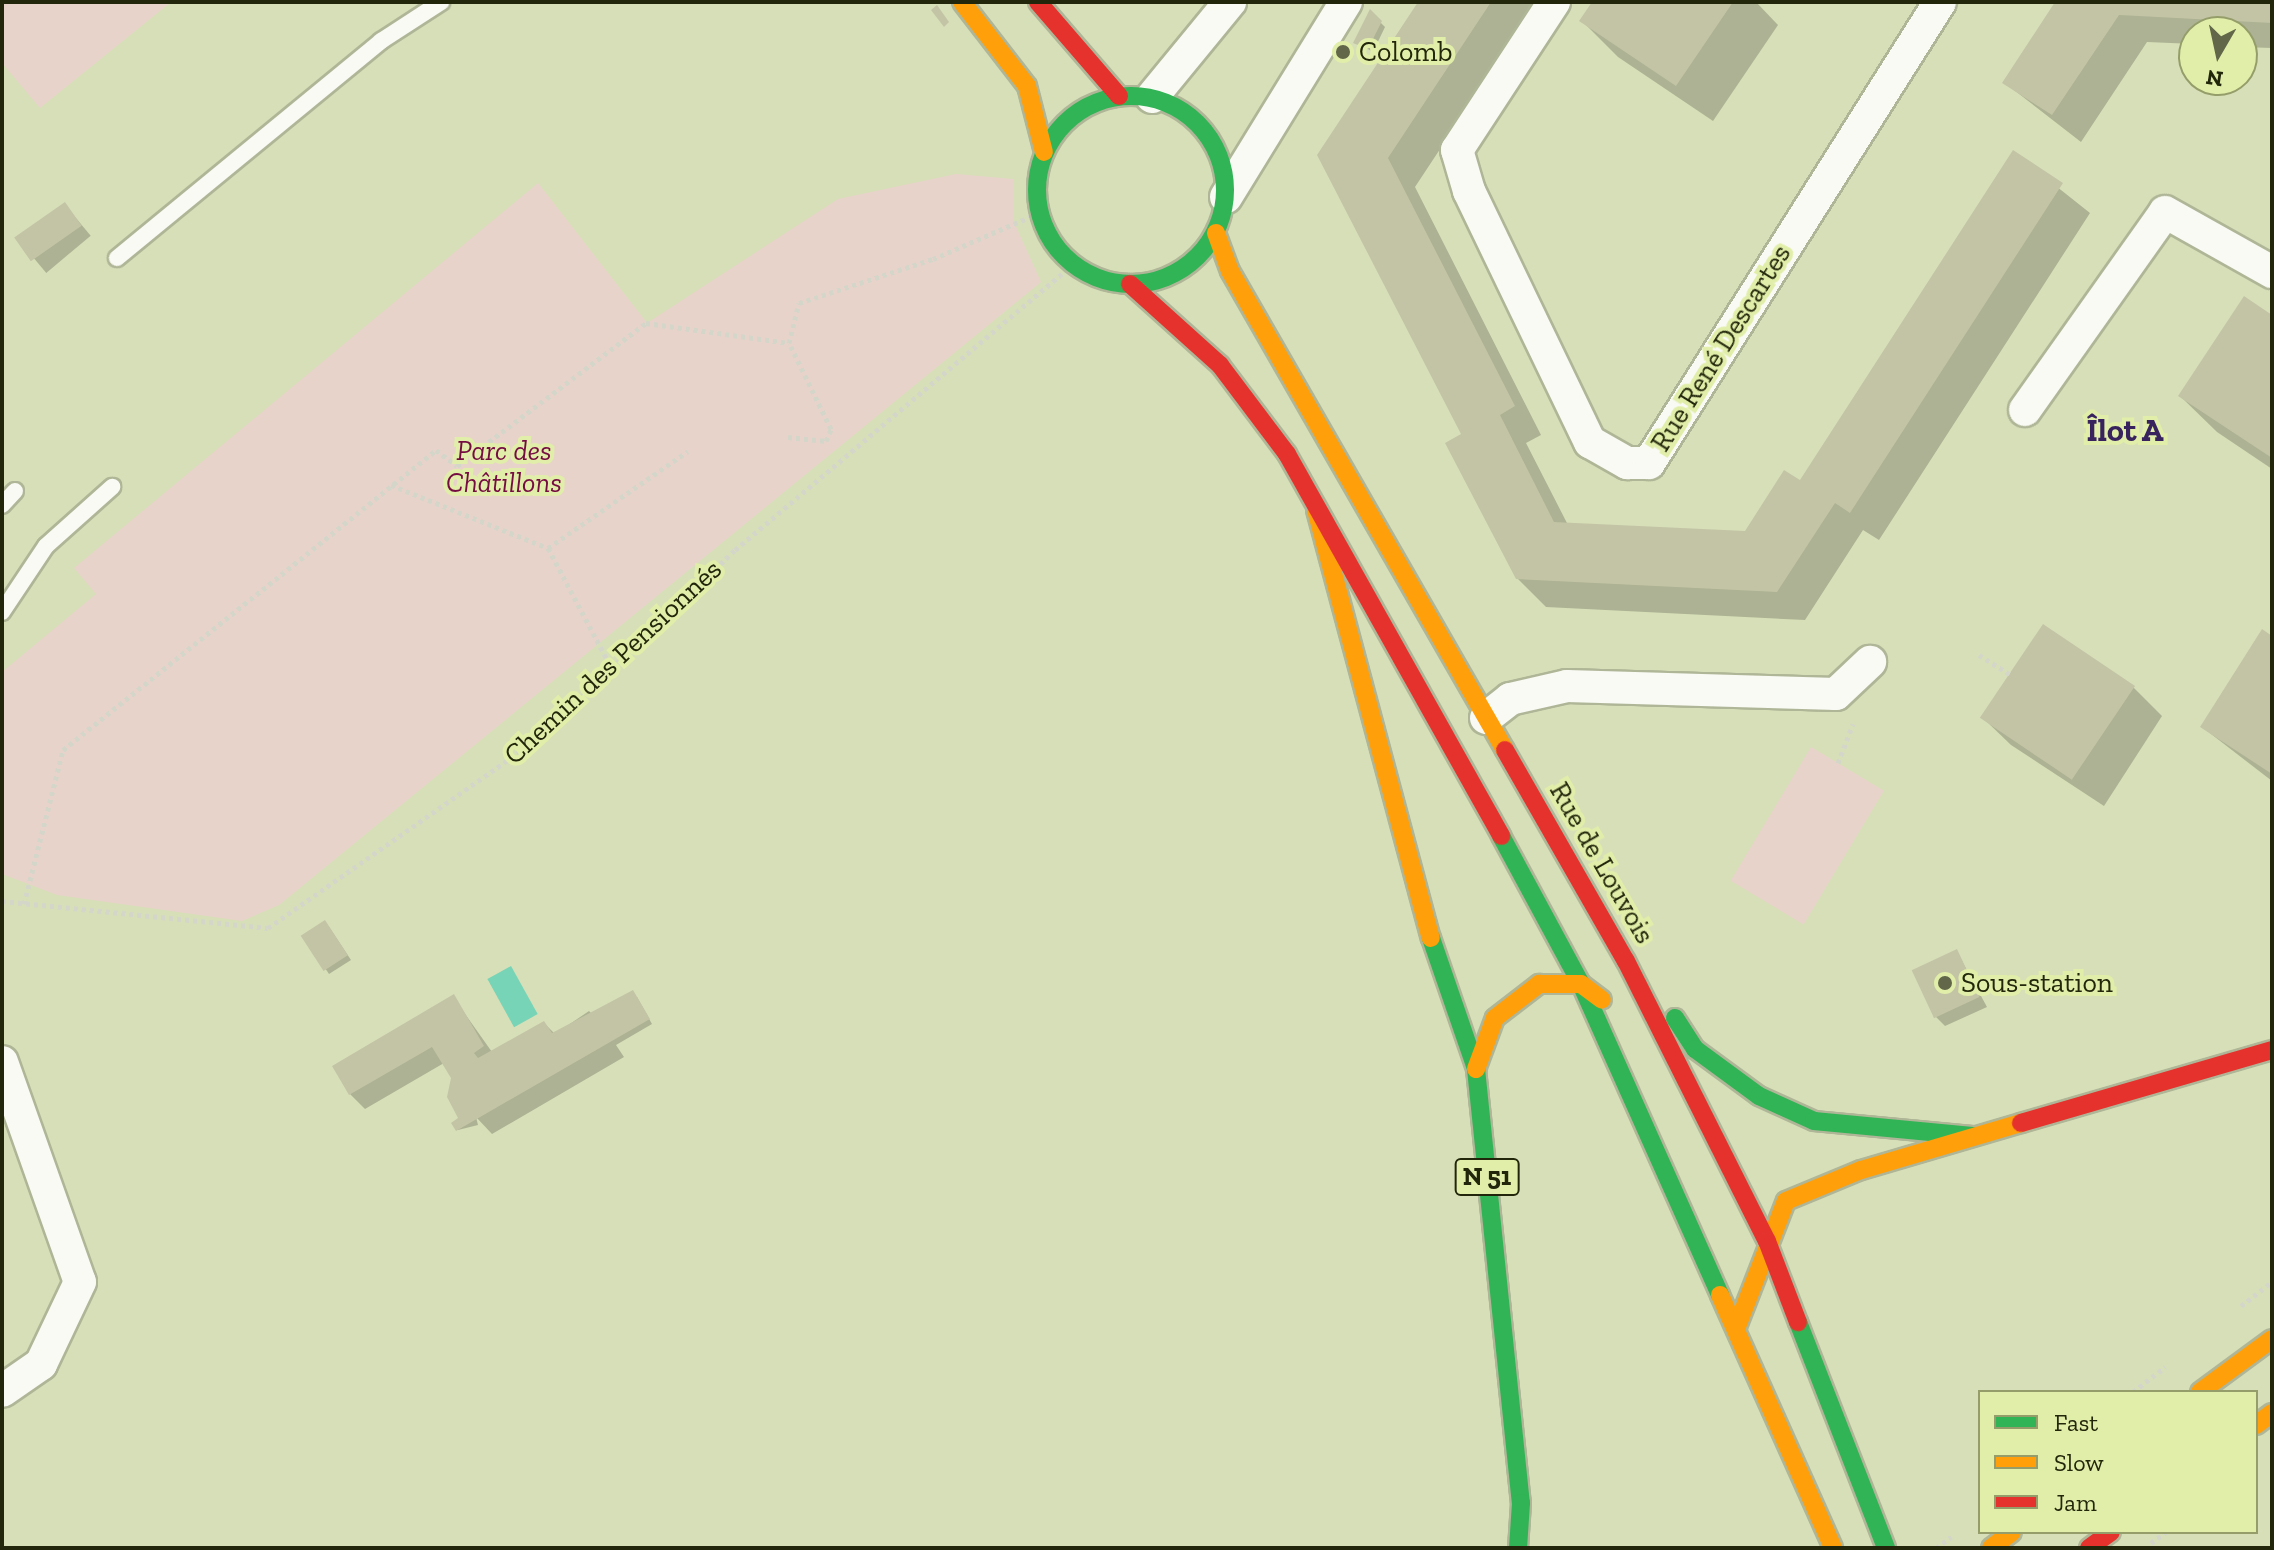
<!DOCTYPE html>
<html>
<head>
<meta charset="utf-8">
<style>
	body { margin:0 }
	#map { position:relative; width:2274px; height:1550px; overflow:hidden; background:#d7dfb8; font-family:"Zilla Slab",serif }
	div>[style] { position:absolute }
	.green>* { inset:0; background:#e8d3ca; transform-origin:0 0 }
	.water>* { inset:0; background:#78d4b6; transform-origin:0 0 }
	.shadow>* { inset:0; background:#0003; transform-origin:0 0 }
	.building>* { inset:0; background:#c3c4a5; transform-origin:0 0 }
	.path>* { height:5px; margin-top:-2.5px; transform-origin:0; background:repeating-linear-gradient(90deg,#d3d6c9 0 4px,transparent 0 8px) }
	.roads { filter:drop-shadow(2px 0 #afb697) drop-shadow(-2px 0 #afb697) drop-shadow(0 2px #afb697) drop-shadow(0 -2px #afb697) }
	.lane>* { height:16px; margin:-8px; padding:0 8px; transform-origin:8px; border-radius:8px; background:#f9faf4 }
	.street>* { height:32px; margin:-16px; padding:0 16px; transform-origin:16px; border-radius:16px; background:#f9faf4 }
	.fast>* { height:18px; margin:-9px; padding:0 9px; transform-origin:9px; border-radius:9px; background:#30b455 }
	.fast>.ring { margin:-9px; padding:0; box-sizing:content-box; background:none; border:18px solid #30b455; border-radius:50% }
	.slow>* { height:18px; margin:-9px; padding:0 9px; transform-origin:9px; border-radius:9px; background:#ff9f0a }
	.jam>* { height:18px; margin:-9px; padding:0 9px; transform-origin:9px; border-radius:9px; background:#e5322d }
	.dots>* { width:22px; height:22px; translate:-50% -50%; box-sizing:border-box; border:4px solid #e1eea9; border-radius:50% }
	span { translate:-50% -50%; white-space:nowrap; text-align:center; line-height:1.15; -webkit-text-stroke:8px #e1eea9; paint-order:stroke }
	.shield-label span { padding:2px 6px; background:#e1eea9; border:2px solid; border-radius:6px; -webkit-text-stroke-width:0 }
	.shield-label { font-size:26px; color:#22260b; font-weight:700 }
	.poi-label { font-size:28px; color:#22260b }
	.left { translate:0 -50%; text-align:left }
	.street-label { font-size:28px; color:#22260b }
	.park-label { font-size:28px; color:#760d42; font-style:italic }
	.quarter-label { font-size:32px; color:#38235e; font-weight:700 }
	.frame { position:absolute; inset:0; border:4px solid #22260b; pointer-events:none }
	.legend { position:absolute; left:1978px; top:1390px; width:280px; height:144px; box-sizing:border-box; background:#e1eea9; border:2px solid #959e6a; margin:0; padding:10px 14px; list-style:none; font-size:24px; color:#22260b }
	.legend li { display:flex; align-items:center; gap:16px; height:40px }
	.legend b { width:40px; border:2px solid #959e6a }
	.north { position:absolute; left:2178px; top:16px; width:80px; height:80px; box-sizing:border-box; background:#e1eea9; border:2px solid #959e6a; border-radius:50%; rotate:189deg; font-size:22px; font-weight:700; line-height:32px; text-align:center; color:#22260b }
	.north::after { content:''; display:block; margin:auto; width:28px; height:36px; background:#616748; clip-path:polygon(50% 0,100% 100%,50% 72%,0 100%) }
</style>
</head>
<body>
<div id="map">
	<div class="green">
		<i style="clip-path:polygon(2px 2px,171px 2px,40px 108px,2px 63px)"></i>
		<i style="clip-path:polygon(956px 174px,1013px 179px,1013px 220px,1041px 282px,279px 905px,242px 921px,57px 895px,2px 874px,2px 672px,96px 594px,74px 568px,538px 183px,647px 323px,838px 199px)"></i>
		<i style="left:1811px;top:747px;width:85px;height:156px;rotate:31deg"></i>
	</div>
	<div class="water">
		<i style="left:511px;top:966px;width:55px;height:27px;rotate:61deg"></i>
	</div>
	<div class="shadow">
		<i style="clip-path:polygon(1420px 2px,1536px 4px,1415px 187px,1541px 435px,1526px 443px,1568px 525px,1746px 534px,1800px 483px,2013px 152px,2090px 213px,1879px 540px,1863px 530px,1805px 620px,1546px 607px,1517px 578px,1463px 435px,1319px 155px)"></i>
		<i style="clip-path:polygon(1594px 2px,1756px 2px,1778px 25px,1713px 121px,1618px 57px,1582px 21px)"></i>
		<i style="clip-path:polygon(2057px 2px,2272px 2px,2272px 48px,2242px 47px,2242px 32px,2194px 32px,2194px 44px,2147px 42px,2081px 142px,2005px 83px)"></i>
		<i style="clip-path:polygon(1371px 13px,1385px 27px,1373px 52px,1356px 42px)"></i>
		<i style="left:65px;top:205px;width:40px;height:58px;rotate:50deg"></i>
		<i style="clip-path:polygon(2272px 317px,2272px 469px,2217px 432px,2180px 396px)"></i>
		<i style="clip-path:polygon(2043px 627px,2134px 688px,2162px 716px,2104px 806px,2011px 745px,1983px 718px)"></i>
		<i style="clip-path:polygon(2272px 639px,2272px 781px,2202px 727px)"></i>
		<i style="clip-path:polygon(329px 927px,351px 960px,329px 974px,303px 935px)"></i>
		<i style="clip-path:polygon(1957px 952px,1987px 1007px,1945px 1026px,1935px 1016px)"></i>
		<i style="clip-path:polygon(453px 997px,492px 1052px,544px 1023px,555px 1034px,589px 1011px,594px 1016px,637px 997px,652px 1024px,616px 1045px,624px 1057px,492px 1134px,476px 1117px,478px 1125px,458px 1130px,461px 1091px,444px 1063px,365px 1109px,350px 1094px)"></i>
	</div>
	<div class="building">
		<i style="clip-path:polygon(1418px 2px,1491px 2px,1388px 158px,1515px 406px,1500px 415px,1554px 522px,1745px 531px,1784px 470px,1800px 480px,2013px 150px,2063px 183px,1850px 513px,1835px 503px,1777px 592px,1516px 579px,1445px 443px,1461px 434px,1317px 155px)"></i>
		<i style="clip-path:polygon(1592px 2px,1733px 2px,1676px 86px,1579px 21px)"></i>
		<i style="clip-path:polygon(2055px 2px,2272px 2px,2272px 23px,2119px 15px,2052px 115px,2002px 83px)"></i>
		<i style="clip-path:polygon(937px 5px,949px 22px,944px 27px,931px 10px)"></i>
		<i style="clip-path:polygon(1370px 9px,1382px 21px,1368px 49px,1353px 43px)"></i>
		<i style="left:65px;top:202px;width:29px;height:62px;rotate:55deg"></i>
		<i style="clip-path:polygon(2244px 296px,2272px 315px,2272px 458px,2178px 396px)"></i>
		<i style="left:2043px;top:624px;width:111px;height:113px;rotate:34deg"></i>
		<i style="clip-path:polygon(2262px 629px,2272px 636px,2272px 774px,2200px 727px)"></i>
		<i style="left:325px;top:920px;width:42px;height:29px;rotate:57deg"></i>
		<i style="left:1957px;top:949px;width:53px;height:50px;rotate:65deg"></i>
		<i style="clip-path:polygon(633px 990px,650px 1019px,456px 1131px,451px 1123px,458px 1118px,447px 1097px,451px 1078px,432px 1047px,349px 1095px,332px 1066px,454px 994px,484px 1046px,474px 1053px,478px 1058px,544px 1021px,552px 1033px)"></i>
	</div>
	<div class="path">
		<i style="left:788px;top:437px;width:38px;rotate:6deg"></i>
		<i style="left:826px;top:441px;width:13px;rotate:-67deg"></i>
		<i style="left:831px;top:429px;width:96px;rotate:-116deg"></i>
		<i style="left:391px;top:485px;width:169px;rotate:21.9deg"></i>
		<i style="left:548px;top:548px;width:135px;rotate:62.1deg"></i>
		<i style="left:548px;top:548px;width:170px;rotate:-34.7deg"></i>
		<i style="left:1979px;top:655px;width:36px;rotate:32deg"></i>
		<i style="left:1838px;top:763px;width:42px;rotate:-69deg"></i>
		<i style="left:2px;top:901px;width:267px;rotate:5.8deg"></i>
		<i style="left:268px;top:928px;width:326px;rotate:-35deg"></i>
		<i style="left:535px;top:741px;width:277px;rotate:-43.7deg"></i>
		<i style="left:735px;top:550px;width:443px;rotate:-40.2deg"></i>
		<i style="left:24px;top:904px;width:159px;rotate:-75.8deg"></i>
		<i style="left:63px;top:750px;width:479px;rotate:-38.8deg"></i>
		<i style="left:436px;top:450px;width:26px;rotate:37deg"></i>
		<i style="left:457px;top:466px;width:237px;rotate:-37.1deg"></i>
		<i style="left:646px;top:323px;width:144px;rotate:8deg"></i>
		<i style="left:789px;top:343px;width:41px;rotate:-76deg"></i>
		<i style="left:799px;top:303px;width:141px;rotate:-18.2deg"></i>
		<i style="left:933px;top:259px;width:116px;rotate:-23.5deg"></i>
		<i style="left:2241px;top:1306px;width:39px;rotate:-38deg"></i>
		<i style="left:2133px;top:1392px;width:41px;rotate:-38deg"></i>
		<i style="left:2151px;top:1543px;width:19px;rotate:-36deg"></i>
		<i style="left:1936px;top:1548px;width:19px;rotate:-36deg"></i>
	</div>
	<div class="roads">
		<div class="lane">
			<i style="left:117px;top:258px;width:342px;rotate:-39.4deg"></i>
			<i style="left:381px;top:41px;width:72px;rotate:-33deg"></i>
			<i style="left:2px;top:505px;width:19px;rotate:-47deg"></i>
			<i style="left:2px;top:612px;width:79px;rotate:-56.3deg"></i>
			<i style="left:46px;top:546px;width:89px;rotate:-41.8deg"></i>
		</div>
		<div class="street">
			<i style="left:1554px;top:2px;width:177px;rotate:123.2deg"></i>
			<i style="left:1457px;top:150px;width:43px;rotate:73.7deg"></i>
			<i style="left:1469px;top:191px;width:279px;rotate:64.3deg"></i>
			<i style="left:1590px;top:442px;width:43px;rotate:29.6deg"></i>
			<i style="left:1627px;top:463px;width:22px"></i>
			<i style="left:1649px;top:463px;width:545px;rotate:-57.74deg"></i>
			<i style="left:1152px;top:97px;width:123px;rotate:-50.6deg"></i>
			<i style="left:1226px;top:197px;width:229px;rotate:-58.4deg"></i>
			<i style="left:2025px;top:410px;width:242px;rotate:-54.7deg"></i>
			<i style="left:2165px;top:212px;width:123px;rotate:29.3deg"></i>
			<i style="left:1486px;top:718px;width:31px;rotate:-38deg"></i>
			<i style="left:1510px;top:699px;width:58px;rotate:-12.8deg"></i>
			<i style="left:1567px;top:686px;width:269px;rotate:1.7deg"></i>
			<i style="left:1836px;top:694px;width:47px;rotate:-43.3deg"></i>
			<i style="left:2px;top:1062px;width:233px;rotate:70.5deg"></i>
			<i style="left:80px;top:1282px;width:91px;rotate:115.4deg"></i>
			<i style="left:41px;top:1364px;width:47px;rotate:145.3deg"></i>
		</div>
		<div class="fast">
			<i class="ring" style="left:1037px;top:96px;width:170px;height:170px"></i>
			<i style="left:1501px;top:836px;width:168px;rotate:61.6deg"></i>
			<i style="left:1581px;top:984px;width:341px;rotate:65.9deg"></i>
			<i style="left:1431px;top:938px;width:139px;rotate:71deg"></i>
			<i style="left:1476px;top:1069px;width:436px;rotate:84.1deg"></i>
			<i style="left:1521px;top:1503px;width:45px;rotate:93.8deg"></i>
			<i style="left:1675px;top:1018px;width:37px;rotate:57deg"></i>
			<i style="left:1695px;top:1049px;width:79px;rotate:36.3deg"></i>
			<i style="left:1759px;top:1096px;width:60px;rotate:24.4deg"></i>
			<i style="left:1814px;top:1121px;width:159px;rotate:5.4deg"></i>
			<i style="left:1798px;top:1322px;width:243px;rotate:68.7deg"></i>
		</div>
		<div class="slow">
			<i style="left:962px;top:2px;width:106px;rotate:52.3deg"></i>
			<i style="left:1027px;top:86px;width:68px;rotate:75.6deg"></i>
			<i style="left:1216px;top:233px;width:40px;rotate:69.8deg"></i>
			<i style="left:1230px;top:271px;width:552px;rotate:60.14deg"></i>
			<i style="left:1316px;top:510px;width:443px;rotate:75deg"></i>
			<i style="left:1476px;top:1069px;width:54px;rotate:-69.6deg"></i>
			<i style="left:1495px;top:1018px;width:56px;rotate:-37.7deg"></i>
			<i style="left:1539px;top:984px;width:42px"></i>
			<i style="left:1581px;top:984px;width:26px;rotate:37deg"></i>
			<i style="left:1720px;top:1295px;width:277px;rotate:65.9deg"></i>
			<i style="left:1736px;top:1329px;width:137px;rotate:-68.7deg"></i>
			<i style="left:1786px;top:1201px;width:81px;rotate:-22.5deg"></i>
			<i style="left:1861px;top:1170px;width:167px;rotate:-16.4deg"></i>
			<i style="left:2200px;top:1392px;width:89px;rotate:-36.4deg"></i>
			<i style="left:2256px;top:1425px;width:20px;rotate:-37deg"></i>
			<i style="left:1991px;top:1548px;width:26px;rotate:-37deg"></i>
		</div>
		<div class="jam">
			<i style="left:1038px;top:2px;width:124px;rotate:49.2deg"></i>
			<i style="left:1130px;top:284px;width:121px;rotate:42deg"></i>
			<i style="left:1220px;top:365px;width:111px;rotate:53deg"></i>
			<i style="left:1287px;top:454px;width:438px;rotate:60.7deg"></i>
			<i style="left:1505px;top:750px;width:243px;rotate:60.2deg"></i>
			<i style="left:1626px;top:961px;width:313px;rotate:63.3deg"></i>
			<i style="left:1767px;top:1241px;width:87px;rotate:69.1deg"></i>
			<i style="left:2021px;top:1123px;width:261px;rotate:-16.2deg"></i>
			<i style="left:2089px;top:1548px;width:27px;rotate:-36deg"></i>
		</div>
	</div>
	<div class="dots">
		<i style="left:1343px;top:52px;background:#616748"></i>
		<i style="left:1945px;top:983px;background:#616748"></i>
	</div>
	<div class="shield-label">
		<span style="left:1487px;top:1177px">N 51</span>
	</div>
	<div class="poi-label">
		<span class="left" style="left:1359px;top:52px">Colomb</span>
		<span class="left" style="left:1961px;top:983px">Sous-station</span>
	</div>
	<div class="street-label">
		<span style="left:1721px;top:348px;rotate:-58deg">Rue René Descartes</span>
		<span style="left:613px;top:662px;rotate:-43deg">Chemin des Pensionnés</span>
		<span style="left:1602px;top:863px;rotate:60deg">Rue de Louvois</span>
	</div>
	<div class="park-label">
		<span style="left:504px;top:467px">Parc des<br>Châtillons</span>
	</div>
	<div class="quarter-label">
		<span style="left:2125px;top:430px">Îlot A</span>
	</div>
	<div class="frame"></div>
	<ul class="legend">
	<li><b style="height:10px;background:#30b455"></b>Fast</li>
	<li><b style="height:10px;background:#ff9f0a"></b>Slow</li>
	<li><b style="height:10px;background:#e5322d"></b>Jam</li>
	</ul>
	<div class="north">N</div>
</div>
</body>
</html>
